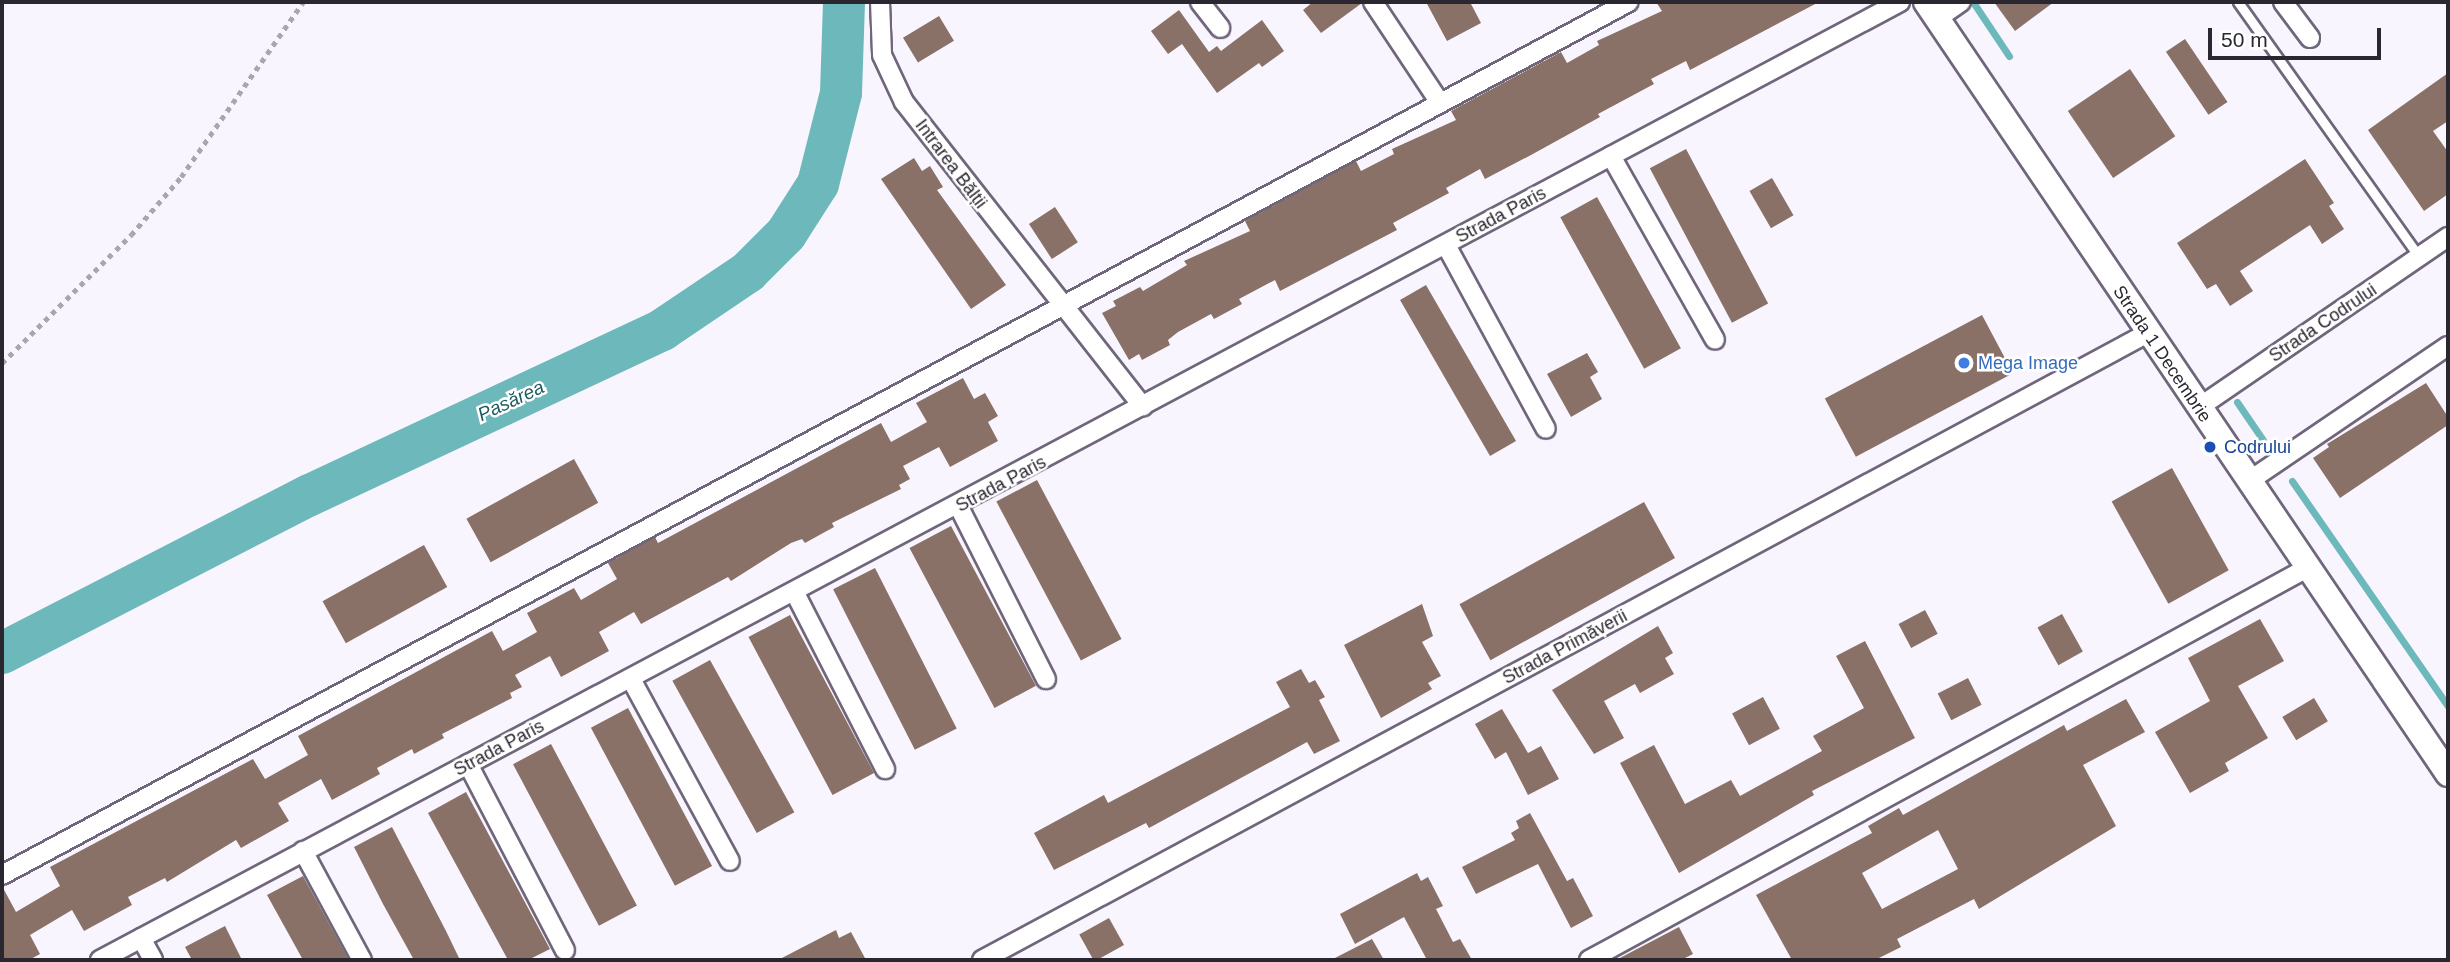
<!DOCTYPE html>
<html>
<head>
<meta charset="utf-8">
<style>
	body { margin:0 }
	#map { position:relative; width:2450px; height:962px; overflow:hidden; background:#f9f5fe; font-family:Helvetica,sans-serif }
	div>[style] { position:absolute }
	.stream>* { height:7px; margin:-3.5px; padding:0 3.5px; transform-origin:3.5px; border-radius:3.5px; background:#6db8bb }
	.river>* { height:42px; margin:-21px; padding:0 21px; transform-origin:21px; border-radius:21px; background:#6db8bb }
	.building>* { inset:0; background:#897167; transform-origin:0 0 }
	.path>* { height:4.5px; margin-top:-2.25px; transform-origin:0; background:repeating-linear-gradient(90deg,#aaa6af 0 5px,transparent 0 10px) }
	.roads { filter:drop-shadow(2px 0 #70667b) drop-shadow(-2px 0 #70667b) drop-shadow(0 2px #70667b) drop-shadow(0 -2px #70667b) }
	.lane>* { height:9px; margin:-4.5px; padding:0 4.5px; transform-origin:4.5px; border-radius:4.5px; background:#fff }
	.street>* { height:18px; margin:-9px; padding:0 9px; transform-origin:9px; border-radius:9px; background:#fff }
	.secondary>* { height:24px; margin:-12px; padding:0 12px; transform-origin:12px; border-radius:12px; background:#fff }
	.dots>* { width:19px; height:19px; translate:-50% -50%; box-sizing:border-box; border:4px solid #fff; border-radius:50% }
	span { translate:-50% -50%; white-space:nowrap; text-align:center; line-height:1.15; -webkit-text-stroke:5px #fff; paint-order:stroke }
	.street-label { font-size:18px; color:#2b2730 }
	.shop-label { font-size:18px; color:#366cbe }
	.left { translate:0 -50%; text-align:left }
	.transit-label { font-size:18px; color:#164399 }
	.water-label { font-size:19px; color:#1c5c5f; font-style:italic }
	.frame { position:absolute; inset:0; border:4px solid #2b2730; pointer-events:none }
	.scale { position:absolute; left:2208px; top:28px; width:173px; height:32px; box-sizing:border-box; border:4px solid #2b2730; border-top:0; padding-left:9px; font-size:21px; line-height:24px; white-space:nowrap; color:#2b2730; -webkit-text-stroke:5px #fff; paint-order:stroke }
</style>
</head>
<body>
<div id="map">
	<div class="stream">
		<i style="left:1973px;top:2px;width:65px;rotate:56.3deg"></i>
		<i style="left:2237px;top:402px;width:46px;rotate:55.6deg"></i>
		<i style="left:2292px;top:481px;width:274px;rotate:55.3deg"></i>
	</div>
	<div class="river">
		<i style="left:2px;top:653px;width:346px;rotate:-27.2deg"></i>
		<i style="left:310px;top:495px;width:389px;rotate:-25.1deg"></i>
		<i style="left:662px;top:330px;width:104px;rotate:-34deg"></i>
		<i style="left:748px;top:272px;width:54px;rotate:-45deg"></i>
		<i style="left:786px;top:234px;width:59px;rotate:-57.4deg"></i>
		<i style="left:818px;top:184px;width:94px;rotate:-75.8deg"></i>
		<i style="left:841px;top:93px;width:91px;rotate:-88.1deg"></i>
	</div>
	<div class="building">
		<i style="clip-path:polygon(1313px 2px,1362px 2px,1362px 3px,1321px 33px,1303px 10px)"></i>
		<i style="clip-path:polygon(1426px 2px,1470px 2px,1481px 23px,1447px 41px)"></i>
		<i style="clip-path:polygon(1656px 2px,1819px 2px,1690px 70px,1686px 61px,1651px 79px,1654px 84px,1598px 114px,1600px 117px,1531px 155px,1485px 179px,1480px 169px,1446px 188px,1449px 193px,1393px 223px,1397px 230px,1280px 291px,1275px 280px,1239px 299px,1242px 304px,1214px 319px,1211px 314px,1178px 332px,1168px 340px,1170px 345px,1142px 360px,1139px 354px,1129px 360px,1102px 313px,1116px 306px,1113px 301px,1140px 287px,1143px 291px,1187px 265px,1184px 261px,1250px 231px,1245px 221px,1356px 161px,1361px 171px,1394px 154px,1392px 149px,1456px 120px,1451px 111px,1561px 52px,1567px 63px,1599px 45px,1597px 41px,1662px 11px)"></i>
		<i style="clip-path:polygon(1994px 2px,2054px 2px,2015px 31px)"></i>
		<i style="clip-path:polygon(1179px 10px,1209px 52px,1217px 46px,1221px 51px,1262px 20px,1284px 51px,1262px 67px,1259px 63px,1217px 93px,1182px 44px,1168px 54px,1151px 31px)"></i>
		<i style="left:939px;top:16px;width:29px;height:42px;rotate:59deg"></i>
		<i style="left:2185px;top:39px;width:76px;height:23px;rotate:56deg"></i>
		<i style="left:2130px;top:69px;width:81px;height:75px;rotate:56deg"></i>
		<i style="clip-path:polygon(2448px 73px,2448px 121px,2433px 131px,2448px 152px,2448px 194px,2424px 211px,2368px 130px)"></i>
		<i style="left:1686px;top:149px;width:175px;height:41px;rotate:62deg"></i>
		<i style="clip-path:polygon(914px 158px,922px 171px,930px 166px,943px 187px,937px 190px,1006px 285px,971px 309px,881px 179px)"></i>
		<i style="clip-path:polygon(2305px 159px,2334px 203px,2329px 206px,2344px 229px,2322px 244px,2310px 225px,2240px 271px,2253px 291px,2230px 306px,2216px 284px,2207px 289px,2177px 243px)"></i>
		<i style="left:1772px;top:178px;width:43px;height:26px;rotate:60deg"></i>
		<i style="left:1597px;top:197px;width:173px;height:42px;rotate:61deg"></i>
		<i style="left:1055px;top:207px;width:42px;height:31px;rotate:57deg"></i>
		<i style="left:1426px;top:285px;width:180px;height:30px;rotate:60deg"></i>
		<i style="left:1982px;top:315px;width:66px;height:178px;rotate:62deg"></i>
		<i style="clip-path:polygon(1587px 353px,1598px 372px,1590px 377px,1602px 399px,1571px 417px,1547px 374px)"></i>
		<i style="clip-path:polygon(963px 378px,974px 399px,985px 393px,998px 416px,988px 422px,998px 441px,950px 467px,939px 447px,903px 466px,910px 479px,899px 485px,901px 489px,832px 523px,834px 527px,805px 543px,802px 539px,791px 543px,731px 581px,728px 577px,641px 624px,634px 612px,599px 632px,609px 651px,561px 677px,550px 656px,515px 675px,522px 687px,510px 693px,512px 698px,442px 734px,444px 738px,414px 754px,412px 749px,377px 768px,380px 774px,332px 800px,321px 779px,278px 803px,289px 821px,241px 848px,236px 840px,167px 882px,165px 878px,128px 897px,132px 905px,84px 931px,72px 910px,30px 935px,40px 954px,29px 960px,2px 960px,2px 886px,16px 912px,60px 886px,50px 867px,253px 759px,265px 779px,308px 755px,298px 736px,492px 631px,503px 651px,537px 632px,527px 613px,574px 588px,581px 600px,617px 579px,608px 563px,655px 537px,658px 543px,881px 423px,891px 442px,927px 422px,916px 403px)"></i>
		<i style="clip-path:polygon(2426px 383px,2448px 417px,2448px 425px,2340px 498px,2313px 458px,2329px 447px,2327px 444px)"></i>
		<i style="left:574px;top:459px;width:50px;height:123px;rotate:61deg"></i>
		<i style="left:2172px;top:468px;width:117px;height:69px;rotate:61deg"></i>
		<i style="left:1037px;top:480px;width:180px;height:46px;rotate:62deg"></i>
		<i style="left:1644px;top:502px;width:64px;height:211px;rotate:61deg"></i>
		<i style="left:951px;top:526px;width:181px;height:47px;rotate:62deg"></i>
		<i style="left:424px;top:545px;width:48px;height:116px;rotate:61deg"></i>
		<i style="left:875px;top:568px;width:180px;height:47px;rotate:63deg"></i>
		<i style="clip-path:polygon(1422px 604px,1433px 636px,1422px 642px,1441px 676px,1428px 683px,1432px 689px,1381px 718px,1344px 645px)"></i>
		<i style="left:1925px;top:610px;width:27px;height:30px;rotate:62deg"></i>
		<i style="left:2062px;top:614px;width:43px;height:28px;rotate:61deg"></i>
		<i style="left:790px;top:615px;width:179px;height:47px;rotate:62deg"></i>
		<i style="clip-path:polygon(2260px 619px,2284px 661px,2238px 686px,2268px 738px,2225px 763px,2229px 771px,2190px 793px,2155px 732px,2210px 701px,2188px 658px)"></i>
		<i style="clip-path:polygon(1658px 626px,1673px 653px,1665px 658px,1674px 674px,1640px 693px,1635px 684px,1604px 701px,1624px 738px,1594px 754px,1552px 690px)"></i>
		<i style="clip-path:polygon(1865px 641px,1915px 738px,1812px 791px,1814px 795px,1679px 873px,1620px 763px,1654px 745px,1685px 804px,1731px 780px,1740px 796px,1822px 751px,1813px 736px,1864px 708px,1836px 656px)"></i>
		<i style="left:710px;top:660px;width:174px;height:43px;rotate:61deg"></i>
		<i style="clip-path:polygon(1301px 669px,1309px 683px,1315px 680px,1325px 697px,1319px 700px,1340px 741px,1314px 754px,1307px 742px,1149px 828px,1146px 823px,1054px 870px,1034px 833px,1104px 795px,1108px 803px,1290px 707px,1276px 682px)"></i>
		<i style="left:1968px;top:678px;width:30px;height:34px;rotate:63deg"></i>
		<i style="left:1763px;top:697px;width:36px;height:35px;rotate:62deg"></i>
		<i style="left:2314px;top:698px;width:27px;height:37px;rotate:59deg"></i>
		<i style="clip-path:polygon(evenodd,2126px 699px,2145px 732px,2083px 765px,2116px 826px,1979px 909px,1974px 899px,1897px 939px,1901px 947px,1875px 960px,1792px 960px,1756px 895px,1872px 833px,1868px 826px,1899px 808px,1903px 815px,2064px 725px,2067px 731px,2126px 699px,1938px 830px,1958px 869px,1882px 909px,1862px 873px,1938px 830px)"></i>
		<i style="left:628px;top:708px;width:179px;height:42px;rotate:62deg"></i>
		<i style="clip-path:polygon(1502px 709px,1528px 753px,1541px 746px,1559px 779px,1528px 795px,1506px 752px,1495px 759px,1475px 724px)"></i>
		<i style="left:551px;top:744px;width:183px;height:43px;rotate:62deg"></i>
		<i style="clip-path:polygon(466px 792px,550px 949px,528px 960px,508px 960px,428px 813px)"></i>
		<i style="clip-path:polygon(1530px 813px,1567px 881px,1573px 878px,1593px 916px,1571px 928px,1538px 864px,1476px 894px,1462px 867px,1515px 840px,1511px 833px,1519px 828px,1516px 821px)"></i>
		<i style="clip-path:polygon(392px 827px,446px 931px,460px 960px,414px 960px,383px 904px,354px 847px)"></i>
		<i style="clip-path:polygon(1417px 873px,1421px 881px,1428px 877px,1443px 906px,1436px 909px,1453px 942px,1460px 939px,1472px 960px,1421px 960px,1426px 958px,1404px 917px,1355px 944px,1340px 914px)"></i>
		<i style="clip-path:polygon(303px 876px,349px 960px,303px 960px,267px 895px)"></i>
		<i style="left:1109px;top:918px;width:31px;height:34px;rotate:61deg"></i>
		<i style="clip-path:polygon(225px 926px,242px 960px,192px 960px,185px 947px)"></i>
		<i style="clip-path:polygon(1679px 927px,1693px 954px,1681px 960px,1616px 960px)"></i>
		<i style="clip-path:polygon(836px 930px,839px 938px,851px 932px,866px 960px,778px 960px)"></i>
		<i style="clip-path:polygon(1372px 939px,1384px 960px,1331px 960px)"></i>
	</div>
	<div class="path">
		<i style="left:2px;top:363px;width:182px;rotate:-44.8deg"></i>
		<i style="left:131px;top:235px;width:77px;rotate:-49.2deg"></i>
		<i style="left:181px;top:177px;width:213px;rotate:-55.1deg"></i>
	</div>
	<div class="roads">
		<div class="lane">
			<i style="left:2238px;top:2px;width:313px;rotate:54.6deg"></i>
		</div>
		<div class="street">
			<i style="left:880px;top:2px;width:53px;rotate:87.8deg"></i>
			<i style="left:882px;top:55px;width:52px;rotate:64.9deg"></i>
			<i style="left:904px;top:102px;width:387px;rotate:51.9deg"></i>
			<i style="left:1200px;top:2px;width:33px;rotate:52deg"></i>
			<i style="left:1373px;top:2px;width:121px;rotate:56.4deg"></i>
			<i style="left:2283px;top:2px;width:45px;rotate:53.1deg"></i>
			<i style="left:1938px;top:18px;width:28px;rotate:-35deg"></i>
			<i style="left:1611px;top:156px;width:211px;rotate:60.5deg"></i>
			<i style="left:1446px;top:245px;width:209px;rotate:61.5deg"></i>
			<i style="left:2198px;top:408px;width:303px;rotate:-34.4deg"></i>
			<i style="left:2249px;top:481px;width:240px;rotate:-34.2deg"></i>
			<i style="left:959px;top:507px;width:193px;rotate:63.2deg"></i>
			<i style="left:795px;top:593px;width:198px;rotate:62.9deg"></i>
			<i style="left:631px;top:679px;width:207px;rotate:61.5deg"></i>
			<i style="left:468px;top:764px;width:210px;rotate:62.5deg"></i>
			<i style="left:303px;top:851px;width:124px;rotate:61.6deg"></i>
			<i style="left:2px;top:875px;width:1846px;rotate:-28.22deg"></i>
			<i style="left:141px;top:938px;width:25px;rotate:61deg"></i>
			<i style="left:100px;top:960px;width:2039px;rotate:-28.02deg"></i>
			<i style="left:982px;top:960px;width:1324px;rotate:-28.27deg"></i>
			<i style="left:1589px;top:960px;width:820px;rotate:-28.63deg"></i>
		</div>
		<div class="secondary">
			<i style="left:1926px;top:2px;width:932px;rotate:55.93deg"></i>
		</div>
	</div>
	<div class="dots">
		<i style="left:1964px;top:363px;background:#3f7fe0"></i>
		<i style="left:2210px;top:447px;background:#1a4fb4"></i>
	</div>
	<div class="street-label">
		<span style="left:951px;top:164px;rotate:53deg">Intrarea Bălții</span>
		<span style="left:1501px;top:215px;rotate:-28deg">Strada Paris</span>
		<span style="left:2323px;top:323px;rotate:-34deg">Strada Codrului</span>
		<span style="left:2162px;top:354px;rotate:56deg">Strada 1 Decembrie</span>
		<span style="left:1001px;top:484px;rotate:-28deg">Strada Paris</span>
		<span style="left:1565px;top:647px;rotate:-28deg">Strada Primăverii</span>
		<span style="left:499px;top:748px;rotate:-28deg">Strada Paris</span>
	</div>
	<div class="shop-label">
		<span class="left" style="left:1978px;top:363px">Mega Image</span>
	</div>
	<div class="transit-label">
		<span class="left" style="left:2224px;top:447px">Codrului</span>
	</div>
	<div class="water-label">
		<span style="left:511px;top:401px;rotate:-25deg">Pasărea</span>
	</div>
	<div class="frame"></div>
	<div class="scale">50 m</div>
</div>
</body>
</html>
